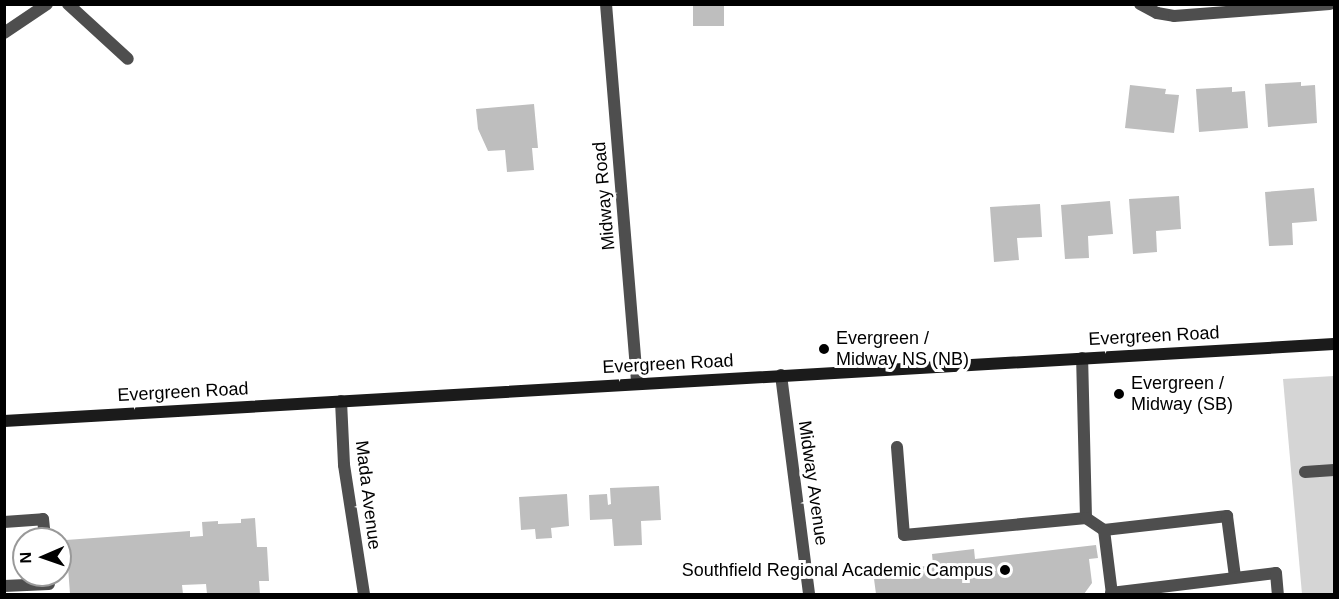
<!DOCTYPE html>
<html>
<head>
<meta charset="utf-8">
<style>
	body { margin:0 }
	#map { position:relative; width:1339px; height:599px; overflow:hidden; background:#fff; font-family:Arial,sans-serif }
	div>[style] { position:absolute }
	.green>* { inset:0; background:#d5d5d5 }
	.building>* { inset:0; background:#bebebe; transform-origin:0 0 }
	.lane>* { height:12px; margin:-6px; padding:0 6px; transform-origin:6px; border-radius:6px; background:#4e4e4e }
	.street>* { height:12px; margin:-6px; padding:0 6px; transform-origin:6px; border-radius:6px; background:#4e4e4e }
	.secondary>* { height:12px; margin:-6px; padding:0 6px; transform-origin:6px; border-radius:6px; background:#1b1b1b }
	.dots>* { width:16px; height:16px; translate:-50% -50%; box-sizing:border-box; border:3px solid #fff; border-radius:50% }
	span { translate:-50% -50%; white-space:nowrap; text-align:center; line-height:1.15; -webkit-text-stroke:6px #fff; paint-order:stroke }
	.street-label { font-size:18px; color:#000 }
	.poi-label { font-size:18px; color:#000 }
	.left { translate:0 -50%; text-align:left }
	.right { translate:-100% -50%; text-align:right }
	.frame { position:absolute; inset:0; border:6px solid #000; pointer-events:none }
	.north { position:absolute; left:12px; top:527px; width:60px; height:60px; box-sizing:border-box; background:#fff; border:2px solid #999; border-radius:50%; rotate:268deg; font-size:16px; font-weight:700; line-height:24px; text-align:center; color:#000 }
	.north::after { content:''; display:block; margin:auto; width:21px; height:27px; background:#000; clip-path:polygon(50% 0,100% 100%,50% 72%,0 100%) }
</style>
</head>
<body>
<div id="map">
	<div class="green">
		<i style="clip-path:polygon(1334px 376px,1334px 594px,1302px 594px,1283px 379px)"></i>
	</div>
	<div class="building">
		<i style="left:693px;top:4px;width:31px;height:22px"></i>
		<i style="clip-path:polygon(1301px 82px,1301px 86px,1315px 85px,1317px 123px,1268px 127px,1265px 84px)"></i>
		<i style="clip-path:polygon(1130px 85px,1166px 89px,1165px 94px,1179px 95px,1174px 133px,1125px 128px)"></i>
		<i style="clip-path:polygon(1232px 87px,1232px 92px,1245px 91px,1248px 128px,1199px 132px,1196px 89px)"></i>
		<i style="clip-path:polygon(534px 104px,538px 148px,532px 148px,534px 170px,507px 172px,505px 150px,488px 151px,478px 129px,476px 109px)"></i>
		<i style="clip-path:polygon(1314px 188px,1317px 221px,1292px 223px,1293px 245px,1269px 246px,1265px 192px)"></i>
		<i style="clip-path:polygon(1179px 196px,1181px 229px,1156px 231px,1157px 252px,1133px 254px,1129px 199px)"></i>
		<i style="clip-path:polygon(1110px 201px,1113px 234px,1088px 236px,1089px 258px,1065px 259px,1061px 205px)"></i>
		<i style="clip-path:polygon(1040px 204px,1042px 237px,1017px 238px,1019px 260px,994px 262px,990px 207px)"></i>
		<i style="clip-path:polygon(659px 486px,661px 520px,641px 521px,642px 545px,614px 546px,612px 519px,590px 520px,589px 495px,607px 494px,608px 505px,611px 504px,610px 488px)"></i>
		<i style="clip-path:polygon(567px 494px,569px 526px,551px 528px,552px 538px,536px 539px,535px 529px,521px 530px,519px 497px)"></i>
		<i style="clip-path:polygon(255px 518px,257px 547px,267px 547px,269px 581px,259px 581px,260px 594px,207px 594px,206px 584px,182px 585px,183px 594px,70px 594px,66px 540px,190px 531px,190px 537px,203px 536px,202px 522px,218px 521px,218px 524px,241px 523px,241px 519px)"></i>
		<i style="clip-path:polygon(1096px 545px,1098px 558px,1089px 559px,1092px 583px,1084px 594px,876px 594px,874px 579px,920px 574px,919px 567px,933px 565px,932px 554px,974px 549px,975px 559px)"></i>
	</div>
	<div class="lane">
		<i style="left:897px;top:447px;width:88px;rotate:85.5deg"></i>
		<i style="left:904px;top:535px;width:183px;rotate:-5.3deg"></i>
		<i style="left:1086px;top:518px;width:160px;rotate:-91.4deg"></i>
		<i style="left:1305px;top:472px;width:29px;rotate:-4deg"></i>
		<i style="left:1086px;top:518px;width:22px;rotate:34deg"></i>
		<i style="left:1104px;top:530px;width:124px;rotate:-6.5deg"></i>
		<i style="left:1227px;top:516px;width:62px;rotate:82.5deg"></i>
		<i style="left:4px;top:522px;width:39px;rotate:-4deg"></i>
		<i style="left:43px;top:519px;width:20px;rotate:84deg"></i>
		<i style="left:1104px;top:530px;width:64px;rotate:82.9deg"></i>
		<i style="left:4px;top:586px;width:45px;rotate:-2.5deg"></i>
		<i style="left:1111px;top:593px;width:166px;rotate:-6.9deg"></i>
		<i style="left:1276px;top:573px;width:21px;rotate:85deg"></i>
	</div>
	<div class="street">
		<i style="left:68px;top:4px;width:81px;rotate:42.5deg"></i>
		<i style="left:606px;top:4px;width:380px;rotate:85.3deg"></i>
		<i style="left:1140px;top:4px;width:19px;rotate:28deg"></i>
		<i style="left:1157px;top:13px;width:17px;rotate:10deg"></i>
		<i style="left:1174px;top:16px;width:156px;rotate:-4.4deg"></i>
		<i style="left:4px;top:33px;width:52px;rotate:-34deg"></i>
		<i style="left:781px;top:375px;width:221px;rotate:82.7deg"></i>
		<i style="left:341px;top:401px;width:64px;rotate:87.3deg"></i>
		<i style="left:344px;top:465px;width:131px;rotate:81.2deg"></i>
	</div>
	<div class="secondary">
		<i style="left:4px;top:421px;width:1332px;rotate:-3.31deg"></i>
	</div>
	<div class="dots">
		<i style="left:824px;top:349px;background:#000"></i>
		<i style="left:1119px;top:394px;background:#000"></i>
		<i style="left:1005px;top:570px;background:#000"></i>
	</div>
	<div class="street-label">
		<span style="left:604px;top:196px;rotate:-95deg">Midway Road</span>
		<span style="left:1154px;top:336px;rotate:-3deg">Evergreen Road</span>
		<span style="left:668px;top:364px;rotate:-3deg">Evergreen Road</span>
		<span style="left:183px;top:392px;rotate:-3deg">Evergreen Road</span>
		<span style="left:813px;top:483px;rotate:82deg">Midway Avenue</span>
		<span style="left:368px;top:495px;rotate:83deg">Mada Avenue</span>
	</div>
	<div class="poi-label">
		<span class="left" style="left:836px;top:349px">Evergreen /<br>Midway NS (NB)</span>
		<span class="left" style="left:1131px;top:394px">Evergreen /<br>Midway (SB)</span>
		<span class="right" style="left:993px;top:570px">Southfield Regional Academic Campus</span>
	</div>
	<div class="frame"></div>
	<div class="north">N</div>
</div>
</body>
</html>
